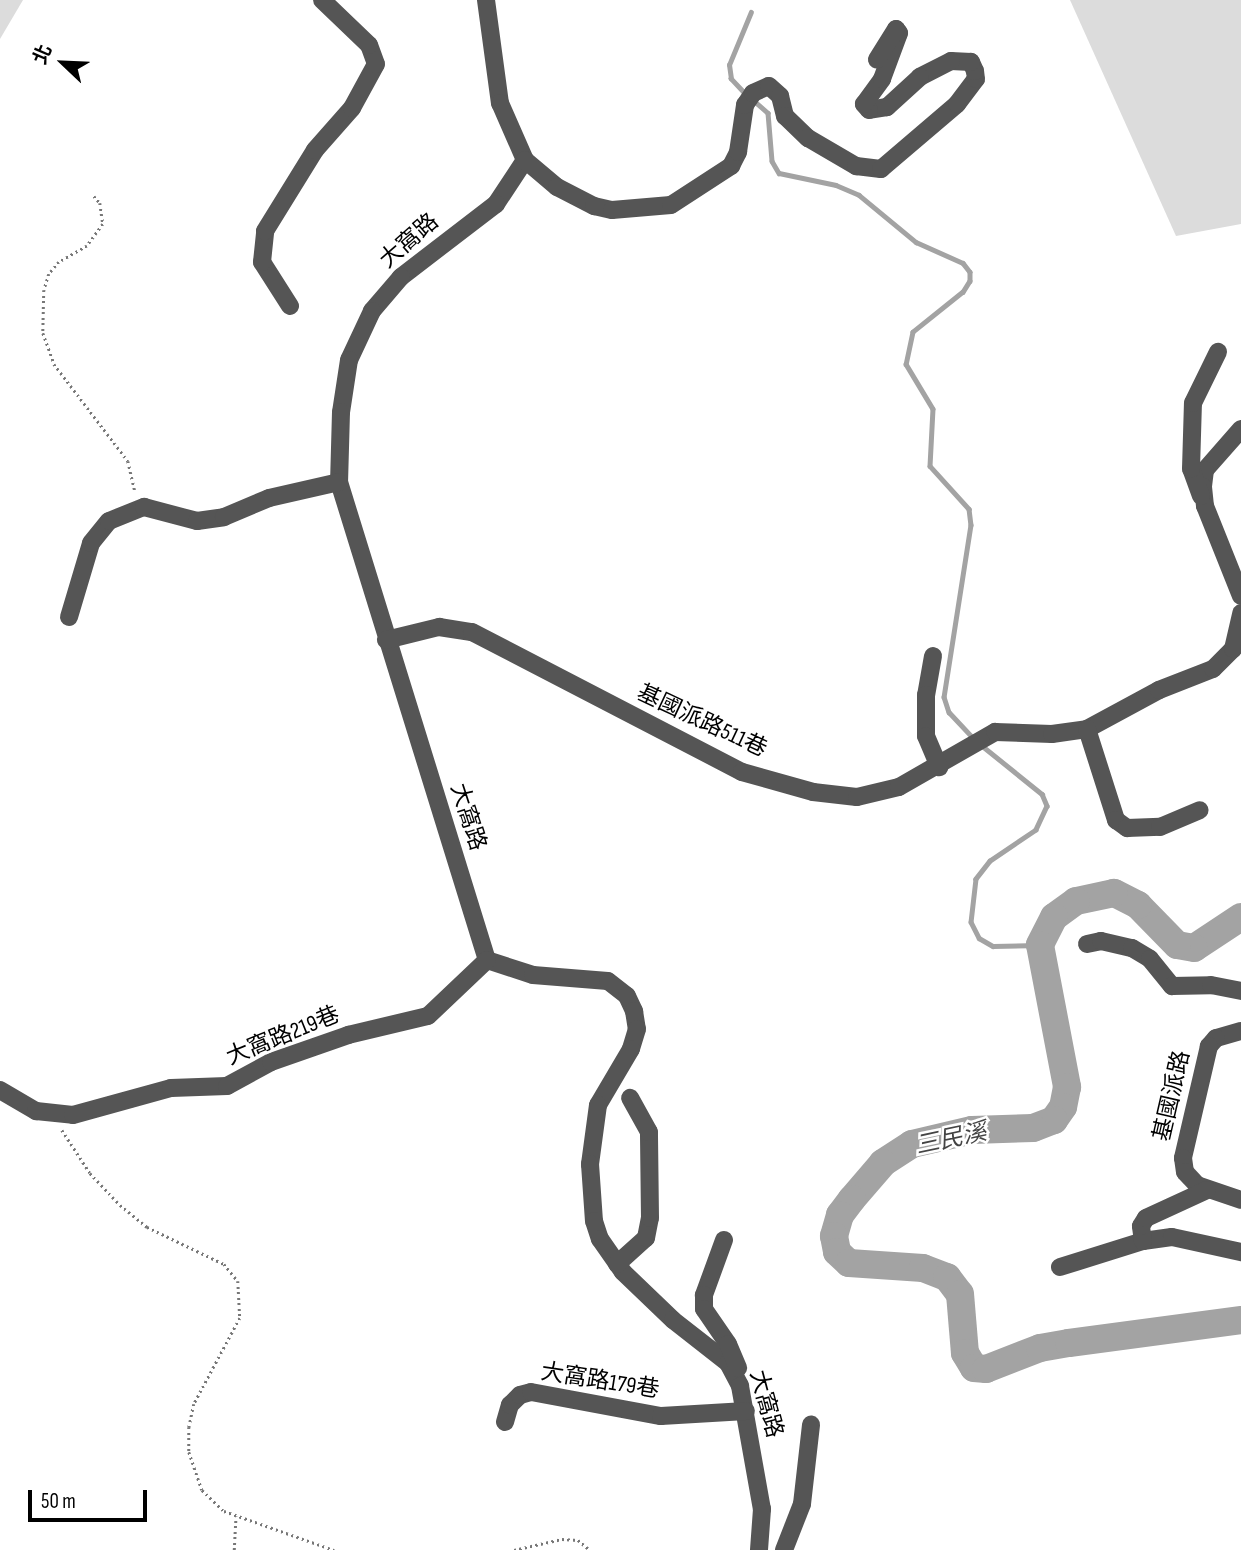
<!DOCTYPE html>
<html>
<head>
<meta charset="utf-8">
<style>
	body { margin:0 }
	#map { position:relative; width:1241px; height:1550px; overflow:hidden; background:#fff; font-family:"Sofia Sans Condensed","Noto Sans TC",sans-serif }
	div>[style] { position:absolute }
	.green>* { inset:0; background:#dcdcdc }
	.stream>* { height:4.5px; margin:-2.25px; padding:0 2.25px; transform-origin:2.25px; border-radius:2.25px; background:#a3a3a3 }
	.river>* { height:28px; margin:-14px; padding:0 14px; transform-origin:14px; border-radius:14px; background:#a3a3a3 }
	.path>* { height:2.5px; margin-top:-1.25px; transform-origin:0; background:repeating-linear-gradient(90deg,#777 0 2px,transparent 0 5.5px) }
	.minor>* { height:18px; margin:-9px; padding:0 9px; transform-origin:9px; border-radius:9px; background:#555 }
	span { translate:-50% -50%; white-space:nowrap; text-align:center; line-height:1.15; -webkit-text-stroke:5px #fff; paint-order:stroke }
	.street-label { font-size:23px; color:#000 }
	.water-label { font-size:24px; color:#444; font-style:italic }
	.north { position:absolute; left:28px; top:28px; width:70px; height:70px; -webkit-text-stroke:5px #fff; paint-order:stroke; rotate:293deg; font-size:19px; font-weight:700; line-height:28px; text-align:center; color:#000 }
	.north::after { content:''; display:block; margin:auto; width:24px; height:32px; background:#000; clip-path:polygon(50% 0,100% 100%,50% 72%,0 100%) }
	.scale { position:absolute; left:28px; top:1490px; width:119px; height:32px; box-sizing:border-box; border:4px solid #000; border-top:0; padding-left:9px; font-size:21px; line-height:24px; white-space:nowrap; color:#000; -webkit-text-stroke:5px #fff; paint-order:stroke }
</style>
</head>
<body>
<div id="map">
	<div class="green">
		<i style="clip-path:polygon(0 0,23px 0,0 39px)"></i>
		<i style="clip-path:polygon(1070px 0,1241px 0,1241px 224px,1176px 236px)"></i>
	</div>
	<div class="stream">
		<i style="left:745px;top:94px;width:21px;rotate:-133deg"></i>
		<i style="left:731px;top:79px;width:14px;rotate:-98deg"></i>
		<i style="left:729px;top:65px;width:57px;rotate:-67.5deg"></i>
		<i style="left:752px;top:99px;width:21px;rotate:41deg"></i>
		<i style="left:768px;top:113px;width:48px;rotate:85.2deg"></i>
		<i style="left:772px;top:161px;width:14px;rotate:60deg"></i>
		<i style="left:779px;top:173px;width:58px;rotate:11.9deg"></i>
		<i style="left:836px;top:185px;width:25px;rotate:23deg"></i>
		<i style="left:859px;top:195px;width:74px;rotate:39.5deg"></i>
		<i style="left:916px;top:242px;width:51px;rotate:24.1deg"></i>
		<i style="left:963px;top:263px;width:11px;rotate:52deg"></i>
		<i style="left:970px;top:272px;width:9px;rotate:90deg"></i>
		<i style="left:970px;top:281px;width:13px;rotate:122deg"></i>
		<i style="left:963px;top:292px;width:64px;rotate:141.3deg"></i>
		<i style="left:913px;top:332px;width:33px;rotate:102deg"></i>
		<i style="left:906px;top:364px;width:52px;rotate:59deg"></i>
		<i style="left:933px;top:409px;width:57px;rotate:93deg"></i>
		<i style="left:930px;top:466px;width:58px;rotate:47.8deg"></i>
		<i style="left:969px;top:509px;width:16px;rotate:83deg"></i>
		<i style="left:971px;top:525px;width:174px;rotate:98.9deg"></i>
		<i style="left:944px;top:697px;width:16px;rotate:72deg"></i>
		<i style="left:949px;top:712px;width:35px;rotate:47deg"></i>
		<i style="left:980px;top:744px;width:80px;rotate:38.9deg"></i>
		<i style="left:1042px;top:794px;width:13px;rotate:67deg"></i>
		<i style="left:1047px;top:806px;width:26px;rotate:115deg"></i>
		<i style="left:1036px;top:830px;width:55px;rotate:146deg"></i>
		<i style="left:990px;top:861px;width:23px;rotate:128deg"></i>
		<i style="left:976px;top:879px;width:43px;rotate:96.6deg"></i>
		<i style="left:971px;top:922px;width:18px;rotate:63deg"></i>
		<i style="left:979px;top:938px;width:16px;rotate:30deg"></i>
		<i style="left:993px;top:946px;width:47px;rotate:-1.2deg"></i>
	</div>
	<div class="river">
		<i style="left:1241px;top:917px;width:56px;rotate:146.6deg"></i>
		<i style="left:1194px;top:948px;width:17px;rotate:-170deg"></i>
		<i style="left:1177px;top:945px;width:56px;rotate:-134.3deg"></i>
		<i style="left:1138px;top:905px;width:27px;rotate:-153deg"></i>
		<i style="left:1114px;top:893px;width:39px;rotate:168deg"></i>
		<i style="left:1076px;top:901px;width:27px;rotate:144deg"></i>
		<i style="left:1054px;top:917px;width:31px;rotate:117deg"></i>
		<i style="left:1040px;top:945px;width:145px;rotate:79.2deg"></i>
		<i style="left:1067px;top:1087px;width:20px;rotate:101deg"></i>
		<i style="left:1063px;top:1107px;width:16px;rotate:125deg"></i>
		<i style="left:1054px;top:1120px;width:22px;rotate:159deg"></i>
		<i style="left:1033px;top:1128px;width:61px;rotate:178.1deg"></i>
		<i style="left:972px;top:1130px;width:62px;rotate:166.9deg"></i>
		<i style="left:912px;top:1144px;width:35px;rotate:147deg"></i>
		<i style="left:883px;top:1163px;width:48px;rotate:130.7deg"></i>
		<i style="left:852px;top:1199px;width:20px;rotate:127deg"></i>
		<i style="left:840px;top:1215px;width:22px;rotate:106deg"></i>
		<i style="left:834px;top:1236px;width:16px;rotate:79deg"></i>
		<i style="left:837px;top:1252px;width:16px;rotate:43deg"></i>
		<i style="left:849px;top:1263px;width:74px;rotate:3.9deg"></i>
		<i style="left:923px;top:1268px;width:26px;rotate:21deg"></i>
		<i style="left:947px;top:1277px;width:21px;rotate:53deg"></i>
		<i style="left:960px;top:1294px;width:59px;rotate:85.2deg"></i>
		<i style="left:965px;top:1353px;width:17px;rotate:59deg"></i>
		<i style="left:974px;top:1368px;width:12px;rotate:5deg"></i>
		<i style="left:986px;top:1369px;width:58px;rotate:-21.3deg"></i>
		<i style="left:1040px;top:1348px;width:29px;rotate:-10deg"></i>
		<i style="left:1069px;top:1343px;width:174px;rotate:-7.6deg"></i>
	</div>
	<div class="path">
		<i style="left:94px;top:196px;width:9px;rotate:49deg"></i>
		<i style="left:100px;top:203px;width:21px;rotate:82deg"></i>
		<i style="left:103px;top:224px;width:27px;rotate:126deg"></i>
		<i style="left:87px;top:246px;width:32px;rotate:150deg"></i>
		<i style="left:59px;top:262px;width:16px;rotate:130deg"></i>
		<i style="left:49px;top:274px;width:17px;rotate:107deg"></i>
		<i style="left:44px;top:290px;width:43px;rotate:91.3deg"></i>
		<i style="left:43px;top:333px;width:33px;rotate:70deg"></i>
		<i style="left:54px;top:364px;width:122px;rotate:52.7deg"></i>
		<i style="left:128px;top:461px;width:31px;rotate:77deg"></i>
		<i style="left:62px;top:1130px;width:51px;rotate:56.9deg"></i>
		<i style="left:90px;top:1173px;width:44px;rotate:46.8deg"></i>
		<i style="left:120px;top:1205px;width:35px;rotate:39deg"></i>
		<i style="left:147px;top:1227px;width:85px;rotate:25.7deg"></i>
		<i style="left:224px;top:1264px;width:22px;rotate:51deg"></i>
		<i style="left:238px;top:1281px;width:37px;rotate:87deg"></i>
		<i style="left:240px;top:1318px;width:98px;rotate:118.1deg"></i>
		<i style="left:194px;top:1404px;width:24px;rotate:102deg"></i>
		<i style="left:189px;top:1427px;width:25px;rotate:90deg"></i>
		<i style="left:189px;top:1452px;width:40px;rotate:71.1deg"></i>
		<i style="left:202px;top:1490px;width:30px;rotate:44deg"></i>
		<i style="left:224px;top:1511px;width:117px;rotate:19.5deg"></i>
		<i style="left:234px;top:1550px;width:34px;rotate:-87deg"></i>
		<i style="left:514px;top:1550px;width:49px;rotate:-12.9deg"></i>
		<i style="left:562px;top:1539px;width:16px;rotate:4deg"></i>
		<i style="left:578px;top:1540px;width:16px;rotate:40deg"></i>
	</div>
	<div class="minor">
		<i style="left:486px;top:0;width:104px;rotate:82.3deg"></i>
		<i style="left:500px;top:103px;width:62px;rotate:66.3deg"></i>
		<i style="left:525px;top:160px;width:53px;rotate:123.4deg"></i>
		<i style="left:496px;top:204px;width:120px;rotate:142.5deg"></i>
		<i style="left:401px;top:277px;width:45px;rotate:130.5deg"></i>
		<i style="left:372px;top:311px;width:54px;rotate:115.1deg"></i>
		<i style="left:349px;top:360px;width:53px;rotate:98.7deg"></i>
		<i style="left:341px;top:412px;width:70px;rotate:91.6deg"></i>
		<i style="left:339px;top:482px;width:500px;rotate:72.8deg"></i>
		<i style="left:487px;top:960px;width:48px;rotate:18.1deg"></i>
		<i style="left:533px;top:975px;width:75px;rotate:4.6deg"></i>
		<i style="left:608px;top:981px;width:24px;rotate:38deg"></i>
		<i style="left:627px;top:996px;width:17px;rotate:65deg"></i>
		<i style="left:634px;top:1011px;width:18px;rotate:81deg"></i>
		<i style="left:637px;top:1029px;width:21px;rotate:107deg"></i>
		<i style="left:631px;top:1049px;width:65px;rotate:120.5deg"></i>
		<i style="left:598px;top:1105px;width:60px;rotate:97.7deg"></i>
		<i style="left:590px;top:1164px;width:57px;rotate:86deg"></i>
		<i style="left:594px;top:1221px;width:19px;rotate:72deg"></i>
		<i style="left:600px;top:1239px;width:40px;rotate:55.1deg"></i>
		<i style="left:623px;top:1272px;width:69px;rotate:43.8deg"></i>
		<i style="left:673px;top:1320px;width:70px;rotate:38deg"></i>
		<i style="left:728px;top:1363px;width:26px;rotate:62deg"></i>
		<i style="left:740px;top:1386px;width:125px;rotate:79.9deg"></i>
		<i style="left:762px;top:1509px;width:41px;rotate:94.2deg"></i>
		<i style="left:525px;top:160px;width:42px;rotate:40.2deg"></i>
		<i style="left:557px;top:187px;width:42px;rotate:27.2deg"></i>
		<i style="left:594px;top:206px;width:18px;rotate:13deg"></i>
		<i style="left:612px;top:210px;width:59px;rotate:-4.8deg"></i>
		<i style="left:671px;top:205px;width:72px;rotate:-33deg"></i>
		<i style="left:731px;top:166px;width:16px;rotate:-63deg"></i>
		<i style="left:738px;top:152px;width:48px;rotate:-81.5deg"></i>
		<i style="left:745px;top:105px;width:14px;rotate:-56deg"></i>
		<i style="left:753px;top:93px;width:17px;rotate:-24deg"></i>
		<i style="left:769px;top:86px;width:15px;rotate:42deg"></i>
		<i style="left:780px;top:96px;width:21px;rotate:76deg"></i>
		<i style="left:785px;top:116px;width:32px;rotate:44deg"></i>
		<i style="left:808px;top:138px;width:56px;rotate:30.3deg"></i>
		<i style="left:856px;top:166px;width:25px;rotate:7deg"></i>
		<i style="left:881px;top:169px;width:100px;rotate:-40.5deg"></i>
		<i style="left:957px;top:104px;width:31px;rotate:-53deg"></i>
		<i style="left:976px;top:79px;width:8px;rotate:-97deg"></i>
		<i style="left:975px;top:71px;width:10px;rotate:-114deg"></i>
		<i style="left:971px;top:62px;width:20px;rotate:-177deg"></i>
		<i style="left:951px;top:61px;width:35px;rotate:153deg"></i>
		<i style="left:920px;top:77px;width:45px;rotate:137.7deg"></i>
		<i style="left:887px;top:107px;width:18px;rotate:171deg"></i>
		<i style="left:869px;top:110px;width:8px;rotate:-130deg"></i>
		<i style="left:864px;top:104px;width:31px;rotate:-54deg"></i>
		<i style="left:882px;top:79px;width:49px;rotate:-69.7deg"></i>
		<i style="left:899px;top:33px;width:5px;rotate:-127deg"></i>
		<i style="left:896px;top:29px;width:36px;rotate:122deg"></i>
		<i style="left:290px;top:306px;width:52px;rotate:-122.5deg"></i>
		<i style="left:262px;top:262px;width:31px;rotate:-84deg"></i>
		<i style="left:265px;top:231px;width:95px;rotate:-58.3deg"></i>
		<i style="left:315px;top:150px;width:56px;rotate:-48.6deg"></i>
		<i style="left:352px;top:108px;width:50px;rotate:-61.4deg"></i>
		<i style="left:376px;top:64px;width:20px;rotate:-110deg"></i>
		<i style="left:369px;top:45px;width:65px;rotate:-136.2deg"></i>
		<i style="left:1241px;top:429px;width:55px;rotate:131.3deg"></i>
		<i style="left:1205px;top:470px;width:17px;rotate:97deg"></i>
		<i style="left:1203px;top:487px;width:19px;rotate:84deg"></i>
		<i style="left:1205px;top:506px;width:97px;rotate:68.2deg"></i>
		<i style="left:1201px;top:496px;width:29px;rotate:-110deg"></i>
		<i style="left:1191px;top:469px;width:66px;rotate:-88.3deg"></i>
		<i style="left:1193px;top:403px;width:57px;rotate:-63.9deg"></i>
		<i style="left:69px;top:617px;width:77px;rotate:-73.4deg"></i>
		<i style="left:91px;top:543px;width:28px;rotate:-51deg"></i>
		<i style="left:109px;top:521px;width:38px;rotate:-22deg"></i>
		<i style="left:144px;top:507px;width:55px;rotate:14.8deg"></i>
		<i style="left:197px;top:521px;width:27px;rotate:-8deg"></i>
		<i style="left:224px;top:517px;width:49px;rotate:-22.9deg"></i>
		<i style="left:269px;top:498px;width:72px;rotate:-12.9deg"></i>
		<i style="left:386px;top:640px;width:55px;rotate:-13.8deg"></i>
		<i style="left:439px;top:627px;width:33px;rotate:9deg"></i>
		<i style="left:472px;top:632px;width:304px;rotate:27.4deg"></i>
		<i style="left:742px;top:772px;width:74px;rotate:15.7deg"></i>
		<i style="left:813px;top:792px;width:44px;rotate:6.5deg"></i>
		<i style="left:857px;top:797px;width:43px;rotate:-13.4deg"></i>
		<i style="left:899px;top:787px;width:111px;rotate:-29.8deg"></i>
		<i style="left:995px;top:732px;width:57px;rotate:2deg"></i>
		<i style="left:1052px;top:734px;width:35px;rotate:-8deg"></i>
		<i style="left:1087px;top:729px;width:82px;rotate:-28.4deg"></i>
		<i style="left:1159px;top:690px;width:58px;rotate:-21.3deg"></i>
		<i style="left:1213px;top:669px;width:28px;rotate:-45deg"></i>
		<i style="left:1233px;top:649px;width:37px;rotate:-77deg"></i>
		<i style="left:933px;top:656px;width:40px;rotate:100deg"></i>
		<i style="left:926px;top:695px;width:41px;rotate:90deg"></i>
		<i style="left:926px;top:736px;width:34px;rotate:67deg"></i>
		<i style="left:1087px;top:729px;width:96px;rotate:72.3deg"></i>
		<i style="left:1116px;top:820px;width:14px;rotate:36deg"></i>
		<i style="left:1127px;top:828px;width:33px;rotate:-2deg"></i>
		<i style="left:1160px;top:827px;width:43px;rotate:-23deg"></i>
		<i style="left:1087px;top:944px;width:14px;rotate:-12deg"></i>
		<i style="left:1101px;top:941px;width:32px;rotate:13deg"></i>
		<i style="left:1132px;top:948px;width:21px;rotate:31deg"></i>
		<i style="left:1150px;top:959px;width:35px;rotate:51deg"></i>
		<i style="left:1172px;top:986px;width:39px;rotate:-1deg"></i>
		<i style="left:1211px;top:985px;width:31px;rotate:11deg"></i>
		<i style="left:1241px;top:1031px;width:26px;rotate:164deg"></i>
		<i style="left:1216px;top:1038px;width:11px;rotate:131deg"></i>
		<i style="left:1209px;top:1046px;width:115px;rotate:103.1deg"></i>
		<i style="left:1183px;top:1158px;width:14px;rotate:82deg"></i>
		<i style="left:1185px;top:1172px;width:18px;rotate:47deg"></i>
		<i style="left:1197px;top:1185px;width:46px;rotate:18.8deg"></i>
		<i style="left:0;top:1090px;width:42px;rotate:30.3deg"></i>
		<i style="left:36px;top:1111px;width:37px;rotate:6deg"></i>
		<i style="left:73px;top:1115px;width:102px;rotate:-15.4deg"></i>
		<i style="left:171px;top:1088px;width:56px;rotate:-2deg"></i>
		<i style="left:227px;top:1086px;width:50px;rotate:-28.6deg"></i>
		<i style="left:271px;top:1062px;width:82px;rotate:-19.3deg"></i>
		<i style="left:348px;top:1035px;width:82px;rotate:-13.4deg"></i>
		<i style="left:428px;top:1016px;width:81px;rotate:-43.5deg"></i>
		<i style="left:724px;top:1240px;width:59px;rotate:110deg"></i>
		<i style="left:704px;top:1295px;width:14px;rotate:90deg"></i>
		<i style="left:704px;top:1309px;width:42px;rotate:55.6deg"></i>
		<i style="left:728px;top:1344px;width:26px;rotate:67deg"></i>
		<i style="left:1143px;top:1241px;width:29px;rotate:-8deg"></i>
		<i style="left:1172px;top:1237px;width:71px;rotate:12.3deg"></i>
		<i style="left:617px;top:1264px;width:39px;rotate:-42deg"></i>
		<i style="left:646px;top:1238px;width:20px;rotate:-79deg"></i>
		<i style="left:650px;top:1218px;width:86px;rotate:-90.7deg"></i>
		<i style="left:649px;top:1132px;width:39px;rotate:-119deg"></i>
		<i style="left:1060px;top:1267px;width:87px;rotate:-17.4deg"></i>
		<i style="left:1143px;top:1241px;width:15px;rotate:-98deg"></i>
		<i style="left:1141px;top:1226px;width:9px;rotate:-58deg"></i>
		<i style="left:1146px;top:1218px;width:67px;rotate:-24.7deg"></i>
		<i style="left:505px;top:1422px;width:18px;rotate:-74deg"></i>
		<i style="left:510px;top:1405px;width:14px;rotate:-45deg"></i>
		<i style="left:520px;top:1395px;width:11px;rotate:-15deg"></i>
		<i style="left:531px;top:1392px;width:132px;rotate:10.5deg"></i>
		<i style="left:661px;top:1416px;width:85px;rotate:-3.4deg"></i>
		<i style="left:784px;top:1550px;width:49px;rotate:-68.6deg"></i>
		<i style="left:802px;top:1504px;width:80px;rotate:-83.5deg"></i>
	</div>
	<div class="street-label">
		<span style="left:409px;top:241px;rotate:-41deg">大窩路</span>
		<span style="left:702px;top:721px;rotate:25deg">基國派路511巷</span>
		<span style="left:468px;top:817px;rotate:72deg">大窩路</span>
		<span style="left:283px;top:1036px;rotate:-22deg">大窩路219巷</span>
		<span style="left:1172px;top:1096px;rotate:-77deg">基國派路</span>
		<span style="left:600px;top:1381px;rotate:9deg">大窩路179巷</span>
		<span style="left:766px;top:1404px;rotate:75deg">大窩路</span>
	</div>
	<div class="water-label">
		<span style="left:951px;top:1139px;rotate:-12deg">三民溪</span>
	</div>
	<div class="north">北</div>
	<div class="scale">50 m</div>
</div>
</body>
</html>
